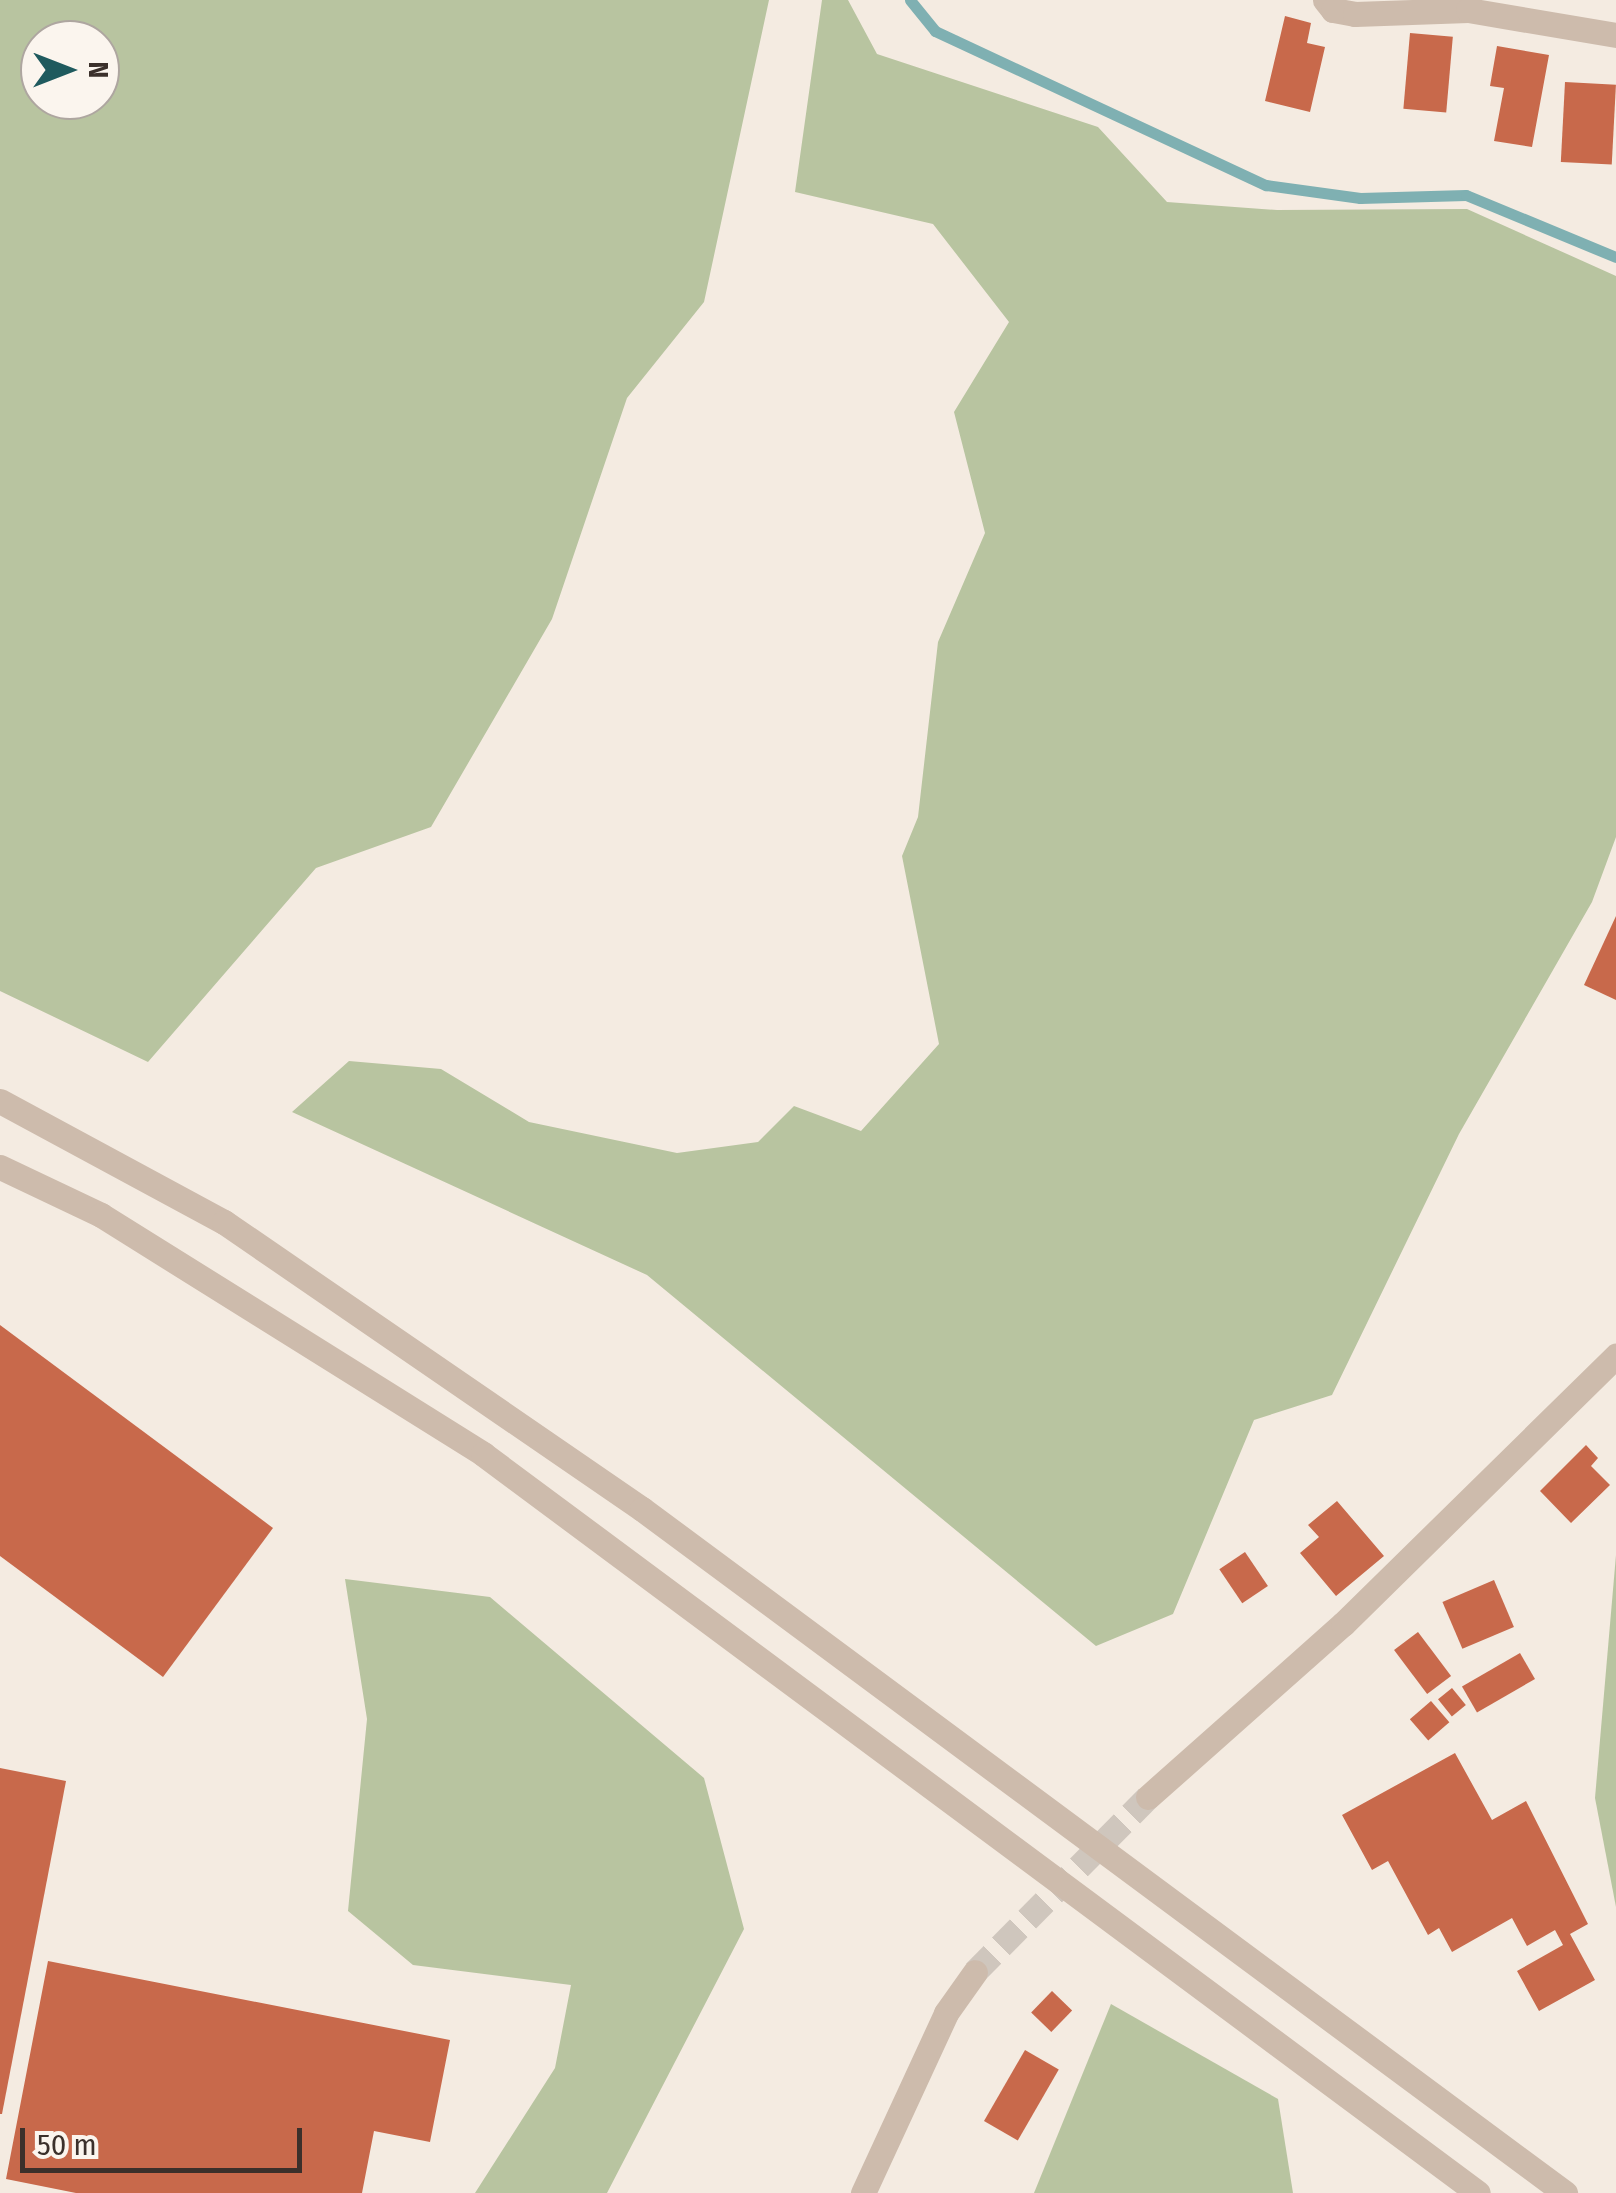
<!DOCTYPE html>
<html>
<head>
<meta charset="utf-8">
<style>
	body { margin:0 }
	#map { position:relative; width:1616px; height:2193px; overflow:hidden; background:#f4ebe1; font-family:"Fira Sans Condensed",sans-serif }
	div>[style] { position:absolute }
	.green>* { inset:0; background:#b8c4a0 }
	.stream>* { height:11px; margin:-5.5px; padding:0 5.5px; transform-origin:5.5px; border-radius:5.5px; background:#7fb0b2 }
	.building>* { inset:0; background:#c8694b; transform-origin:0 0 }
	.minor-tunnel>* { height:25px; margin-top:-12.5px; transform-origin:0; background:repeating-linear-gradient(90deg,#cfc6bd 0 25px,transparent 0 37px) }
	.minor>* { height:25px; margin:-12.5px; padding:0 12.5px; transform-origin:12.5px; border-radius:12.5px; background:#cdbbac }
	span { translate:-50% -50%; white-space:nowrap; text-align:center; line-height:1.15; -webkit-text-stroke:8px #fbf5ee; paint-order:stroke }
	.north { position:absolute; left:20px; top:20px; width:100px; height:100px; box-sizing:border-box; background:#fbf5ee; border:2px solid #aea6a0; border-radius:50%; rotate:90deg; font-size:28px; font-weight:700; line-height:40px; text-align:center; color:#3b302b }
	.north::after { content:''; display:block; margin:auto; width:35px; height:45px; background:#1f5a5e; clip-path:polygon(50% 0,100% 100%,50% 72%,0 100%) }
	.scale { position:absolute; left:20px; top:2128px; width:282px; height:45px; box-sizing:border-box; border:5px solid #3b302b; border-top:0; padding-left:12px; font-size:30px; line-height:35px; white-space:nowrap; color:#3b302b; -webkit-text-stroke:8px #fbf5ee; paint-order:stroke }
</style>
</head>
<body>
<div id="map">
	<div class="green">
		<i style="clip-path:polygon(evenodd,0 0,769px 0,704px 302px,627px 398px,552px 619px,431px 827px,316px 868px,148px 1062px,0 991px,0 0,40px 40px,100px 40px,100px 100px,40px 100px,40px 40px)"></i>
		<i style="clip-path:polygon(822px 0,848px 0,877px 54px,1098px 127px,1167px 202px,1277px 210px,1467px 209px,1616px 276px,1616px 837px,1592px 902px,1459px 1134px,1332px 1395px,1254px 1420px,1173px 1614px,1096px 1646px,647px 1275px,292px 1112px,349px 1061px,441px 1069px,529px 1122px,677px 1153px,758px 1142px,794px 1106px,861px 1131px,939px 1044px,902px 856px,918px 817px,938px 642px,985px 533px,954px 412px,1009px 322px,933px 224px,795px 192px)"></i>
		<i style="clip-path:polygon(1616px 1555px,1616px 1907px,1595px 1798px)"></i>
		<i style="clip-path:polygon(345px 1579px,490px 1597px,704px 1778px,744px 1929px,607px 2193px,475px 2193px,555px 2068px,571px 1985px,413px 1965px,348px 1911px,367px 1719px)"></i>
		<i style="clip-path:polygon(1111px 2004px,1278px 2099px,1293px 2193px,1034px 2193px)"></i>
	</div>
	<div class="stream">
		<i style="left:910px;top:0;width:40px;rotate:51deg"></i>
		<i style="left:935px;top:31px;width:365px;rotate:25deg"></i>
		<i style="left:1266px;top:185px;width:95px;rotate:7.9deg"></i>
		<i style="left:1360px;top:198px;width:106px;rotate:-1.6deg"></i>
		<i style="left:1466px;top:195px;width:162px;rotate:22.5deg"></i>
	</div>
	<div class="building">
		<i style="clip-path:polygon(1285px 16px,1311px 23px,1307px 43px,1325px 47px,1310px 112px,1265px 101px)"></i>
		<i style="left:1410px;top:33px;width:43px;height:76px;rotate:5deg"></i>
		<i style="clip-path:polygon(1497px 46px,1549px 55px,1532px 147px,1494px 141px,1504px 88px,1490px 86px)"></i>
		<i style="left:1565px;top:82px;width:51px;height:80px;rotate:3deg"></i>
		<i style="clip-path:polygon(1616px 916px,1616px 1000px,1584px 985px)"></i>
		<i style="clip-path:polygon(0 1325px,273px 1528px,163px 1677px,0 1556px)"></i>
		<i style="clip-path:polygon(1586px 1445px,1598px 1458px,1591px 1466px,1610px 1485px,1571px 1523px,1540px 1491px)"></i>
		<i style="clip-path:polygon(1337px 1501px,1384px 1556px,1336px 1596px,1300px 1553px,1319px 1537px,1308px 1525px)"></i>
		<i style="left:1245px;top:1552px;width:41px;height:31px;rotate:56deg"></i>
		<i style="left:1494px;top:1580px;width:51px;height:56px;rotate:67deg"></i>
		<i style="left:1418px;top:1632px;width:55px;height:30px;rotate:53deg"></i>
		<i style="left:1520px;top:1653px;width:30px;height:67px;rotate:60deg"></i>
		<i style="left:1452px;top:1688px;width:22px;height:18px;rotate:51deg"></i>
		<i style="left:1431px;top:1701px;width:28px;height:28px;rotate:49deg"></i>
		<i style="clip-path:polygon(1455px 1753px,1492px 1820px,1526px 1801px,1588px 1924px,1570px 1934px,1595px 1980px,1539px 2011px,1517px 1971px,1563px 1945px,1555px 1930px,1527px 1946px,1512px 1918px,1452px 1952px,1439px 1928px,1428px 1935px,1388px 1861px,1372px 1870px,1342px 1815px)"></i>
		<i style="clip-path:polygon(0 1768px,66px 1781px,2px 2114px,0 2114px)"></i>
		<i style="clip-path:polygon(48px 1961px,450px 2040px,430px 2142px,374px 2131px,362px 2193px,76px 2193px,6px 2179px)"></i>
		<i style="left:1052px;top:1991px;width:28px;height:30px;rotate:44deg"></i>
		<i style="left:1025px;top:2050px;width:39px;height:82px;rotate:30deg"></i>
	</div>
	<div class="minor-tunnel">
		<i style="left:975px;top:1972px;width:246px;rotate:-45.3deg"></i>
	</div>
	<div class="minor">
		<i style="left:1325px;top:0;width:13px;rotate:51deg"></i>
		<i style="left:1333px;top:10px;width:22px;rotate:10deg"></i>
		<i style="left:1355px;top:14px;width:113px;rotate:-2deg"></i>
		<i style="left:1468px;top:10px;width:150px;rotate:9.6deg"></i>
		<i style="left:0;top:1101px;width:255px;rotate:28.4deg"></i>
		<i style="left:224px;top:1222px;width:507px;rotate:34.47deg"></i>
		<i style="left:642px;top:1509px;width:1149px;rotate:36.54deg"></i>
		<i style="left:0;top:1167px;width:112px;rotate:25.4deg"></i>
		<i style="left:101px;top:1215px;width:451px;rotate:32deg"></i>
		<i style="left:483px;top:1454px;width:1239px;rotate:36.6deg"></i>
		<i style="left:1148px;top:1797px;width:261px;rotate:-41.6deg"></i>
		<i style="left:1343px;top:1624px;width:383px;rotate:-44.5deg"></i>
		<i style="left:863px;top:2193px;width:198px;rotate:-65.2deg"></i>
		<i style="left:946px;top:2013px;width:50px;rotate:-54.7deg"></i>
	</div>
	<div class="north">N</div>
	<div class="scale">50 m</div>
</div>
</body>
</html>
